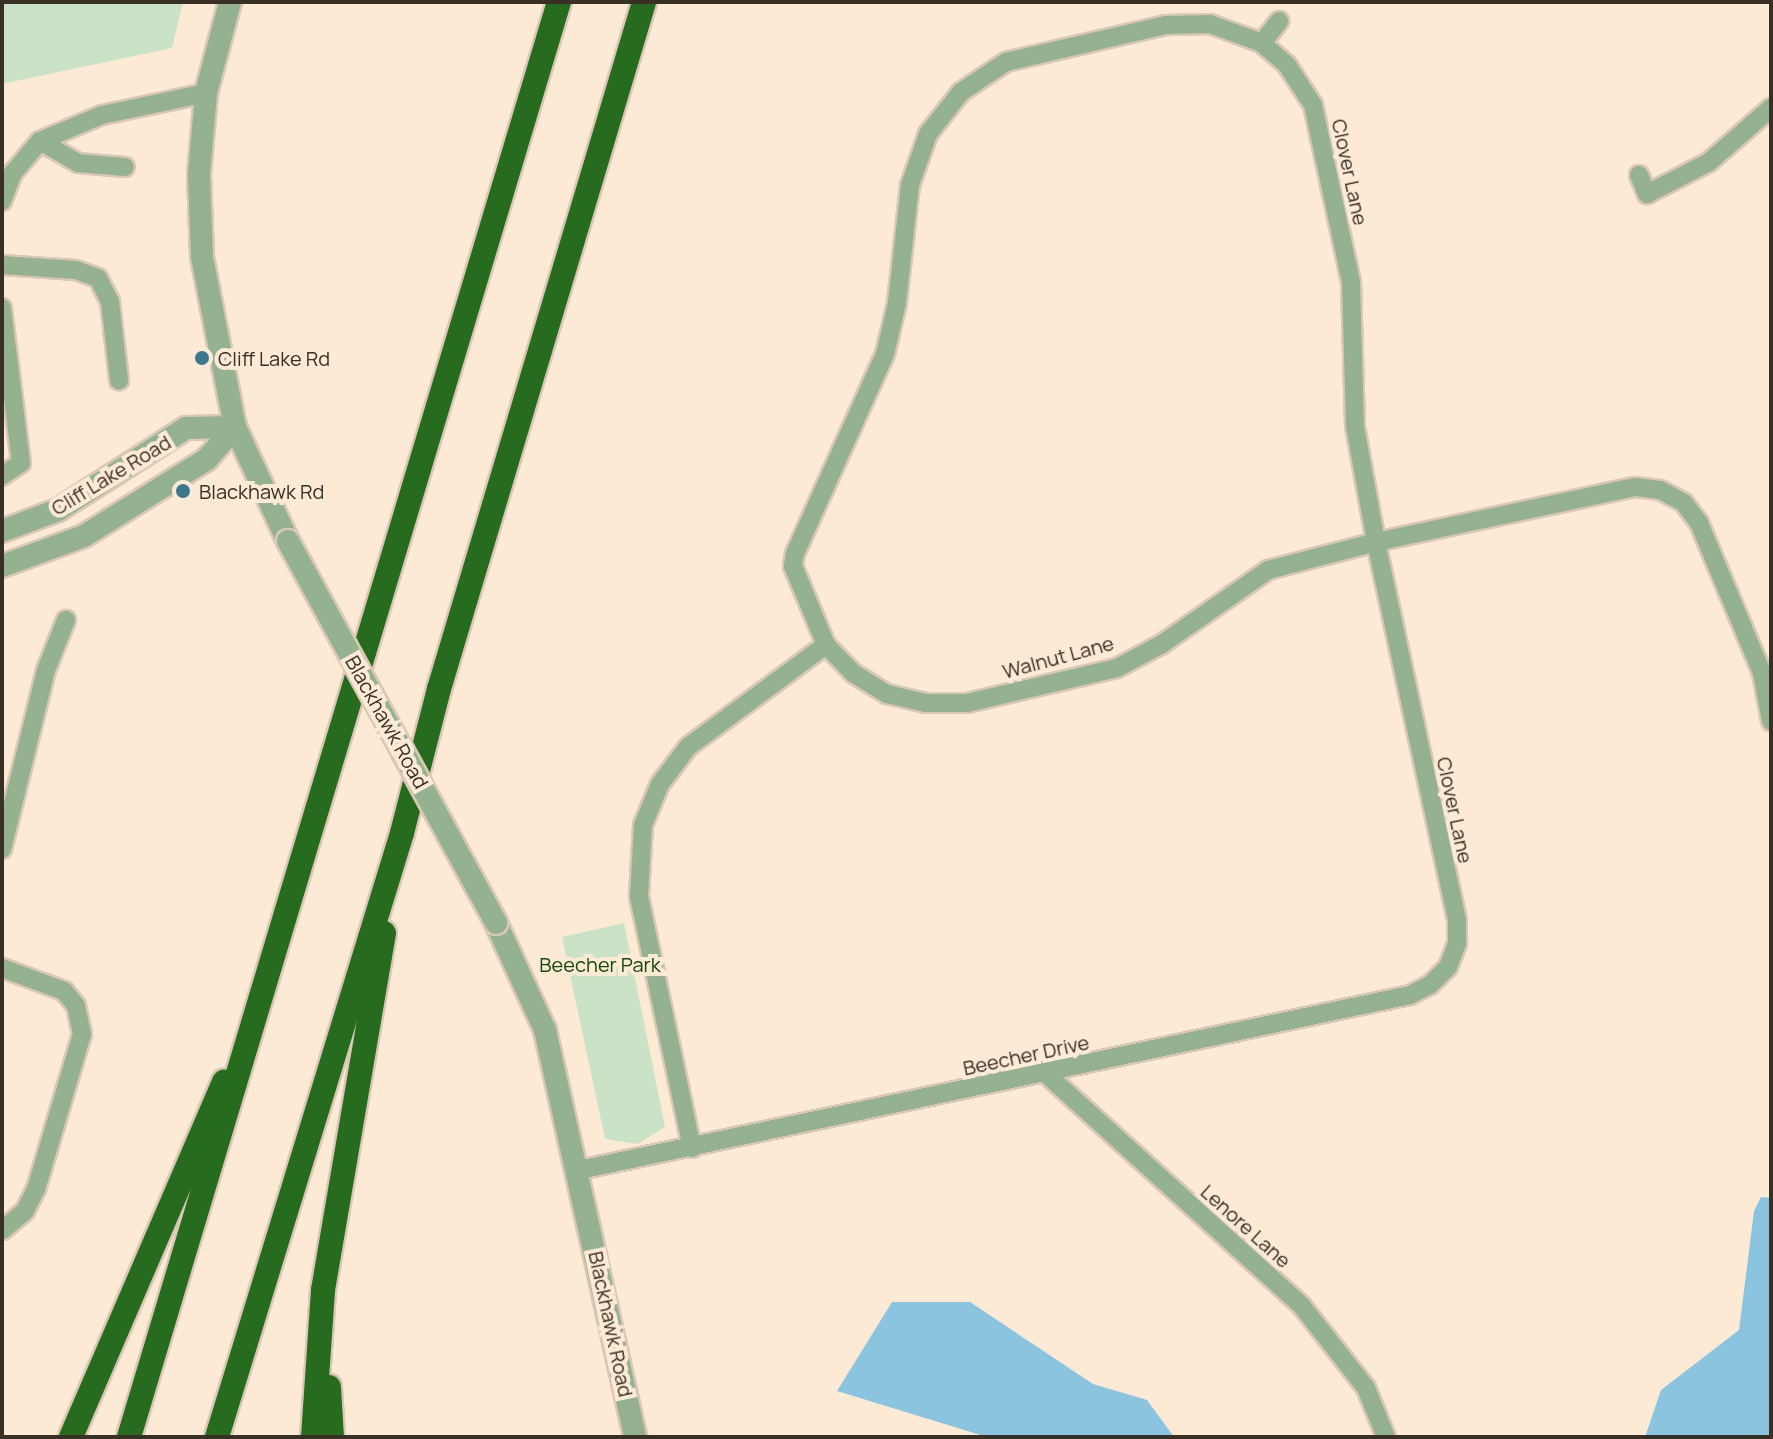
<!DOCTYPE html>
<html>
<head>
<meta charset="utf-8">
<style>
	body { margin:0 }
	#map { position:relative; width:1773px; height:1439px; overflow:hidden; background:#fdead5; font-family:Manrope,sans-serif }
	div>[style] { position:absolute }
	.green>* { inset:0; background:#cae3c7 }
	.water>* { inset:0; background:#8bc4de }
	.roads { filter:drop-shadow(2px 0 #dac8b5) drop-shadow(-2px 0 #dac8b5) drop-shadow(0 2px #dac8b5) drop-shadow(0 -2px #dac8b5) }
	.minor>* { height:18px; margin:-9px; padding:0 9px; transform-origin:9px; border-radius:9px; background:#94b28f }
	.tertiary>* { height:22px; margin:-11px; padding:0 11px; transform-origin:11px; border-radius:11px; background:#94b28f }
	.motorway>* { height:24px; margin:-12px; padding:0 12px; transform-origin:12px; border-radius:12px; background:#266b1e }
	.bridges { filter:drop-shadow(2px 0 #dac8b5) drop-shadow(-2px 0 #dac8b5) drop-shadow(0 2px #dac8b5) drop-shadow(0 -2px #dac8b5) }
	.tertiary-bridge>* { height:22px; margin:-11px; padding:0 11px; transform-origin:11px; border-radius:11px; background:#94b28f }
	.dots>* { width:22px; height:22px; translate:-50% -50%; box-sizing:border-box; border:4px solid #fdead5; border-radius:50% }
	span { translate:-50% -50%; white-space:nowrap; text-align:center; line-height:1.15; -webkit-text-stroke:8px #fdead5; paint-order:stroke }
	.street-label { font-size:20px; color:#382f25 }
	.poi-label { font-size:20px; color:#382f25 }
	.left { translate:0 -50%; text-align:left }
	.park-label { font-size:20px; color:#144710 }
	.frame { position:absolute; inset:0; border:4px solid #382f25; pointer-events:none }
</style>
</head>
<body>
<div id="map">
	<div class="green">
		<i style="clip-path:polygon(2px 2px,183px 2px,172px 48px,2px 84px)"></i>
		<i style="clip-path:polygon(624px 923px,665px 1127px,638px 1144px,605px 1139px,562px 937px)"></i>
	</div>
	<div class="water">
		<i style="clip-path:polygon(1761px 1197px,1771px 1198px,1771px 1437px,1645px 1437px,1661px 1390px,1739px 1330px,1754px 1211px)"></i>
		<i style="clip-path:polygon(892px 1302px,970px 1302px,1093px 1384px,1147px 1400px,1174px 1437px,987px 1437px,837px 1391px)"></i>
	</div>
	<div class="roads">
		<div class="minor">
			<i style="left:1262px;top:43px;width:28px;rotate:-52deg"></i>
			<i style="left:40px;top:141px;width:44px;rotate:30.1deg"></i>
			<i style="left:78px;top:163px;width:47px;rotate:4.9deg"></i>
			<i style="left:1639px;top:175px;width:21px;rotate:67deg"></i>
			<i style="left:1647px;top:194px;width:70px;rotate:-27.3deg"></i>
			<i style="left:1709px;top:162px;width:82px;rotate:-41.1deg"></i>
			<i style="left:2px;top:201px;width:30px;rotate:-69deg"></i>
			<i style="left:13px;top:173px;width:42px;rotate:-49.8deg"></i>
			<i style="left:40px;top:141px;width:67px;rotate:-22.8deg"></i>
			<i style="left:102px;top:115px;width:106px;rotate:-11.9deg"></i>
			<i style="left:2px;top:265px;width:74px;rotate:3.9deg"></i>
			<i style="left:76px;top:270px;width:23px;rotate:20deg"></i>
			<i style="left:98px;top:278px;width:27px;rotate:63deg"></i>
			<i style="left:110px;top:302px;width:79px;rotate:83.4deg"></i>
			<i style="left:2px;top:308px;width:156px;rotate:83deg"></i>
			<i style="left:21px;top:463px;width:23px;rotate:146deg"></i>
			<i style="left:2px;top:849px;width:184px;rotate:-76.2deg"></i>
			<i style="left:46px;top:670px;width:54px;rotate:-68.2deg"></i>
			<i style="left:2px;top:968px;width:66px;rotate:20.4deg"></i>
			<i style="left:64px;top:991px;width:19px;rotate:51deg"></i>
			<i style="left:76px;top:1006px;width:29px;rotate:78deg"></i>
			<i style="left:82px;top:1034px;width:162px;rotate:106.5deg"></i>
			<i style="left:36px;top:1189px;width:25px;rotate:117deg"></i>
			<i style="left:25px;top:1211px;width:30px;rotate:140deg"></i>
			<i style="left:1045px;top:1073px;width:345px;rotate:42.2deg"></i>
			<i style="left:1301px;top:1305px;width:105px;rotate:51.9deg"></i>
			<i style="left:1366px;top:1388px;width:53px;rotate:67.8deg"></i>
			<i style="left:692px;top:1148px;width:258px;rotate:-101.9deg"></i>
			<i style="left:639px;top:896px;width:71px;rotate:-86.8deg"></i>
			<i style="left:643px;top:825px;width:44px;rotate:-67.5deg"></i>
			<i style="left:660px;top:784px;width:46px;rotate:-52.9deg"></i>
			<i style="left:688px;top:747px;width:172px;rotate:-36.5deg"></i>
			<i style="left:579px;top:1170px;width:849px;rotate:-11.89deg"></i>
			<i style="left:1410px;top:995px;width:22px;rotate:-27deg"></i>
			<i style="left:1430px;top:985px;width:25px;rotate:-45deg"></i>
			<i style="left:1448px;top:967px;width:26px;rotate:-69deg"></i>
			<i style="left:1457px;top:943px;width:23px;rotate:-90deg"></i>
			<i style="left:1457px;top:920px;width:387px;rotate:-102.1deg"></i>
			<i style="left:1376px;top:542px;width:118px;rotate:-100.3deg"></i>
			<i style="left:1355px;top:426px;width:144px;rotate:-91.6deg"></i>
			<i style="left:1351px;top:282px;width:181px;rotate:-102.1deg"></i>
			<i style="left:1313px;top:105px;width:48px;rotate:-123deg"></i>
			<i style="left:1287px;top:65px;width:33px;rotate:-139deg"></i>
			<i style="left:1262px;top:43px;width:55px;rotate:-159.9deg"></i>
			<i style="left:1210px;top:24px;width:44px;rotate:178.7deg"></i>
			<i style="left:1166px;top:25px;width:164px;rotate:167deg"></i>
			<i style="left:1006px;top:62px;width:54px;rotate:146.3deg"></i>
			<i style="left:961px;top:92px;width:53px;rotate:128.2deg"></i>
			<i style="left:928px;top:134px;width:54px;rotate:109.4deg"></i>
			<i style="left:910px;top:185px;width:119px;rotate:96.3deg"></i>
			<i style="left:897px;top:303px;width:52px;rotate:103.2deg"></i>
			<i style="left:885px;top:354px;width:218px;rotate:114.3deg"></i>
			<i style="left:795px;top:553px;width:13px;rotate:99deg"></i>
			<i style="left:793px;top:566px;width:86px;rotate:67.3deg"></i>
			<i style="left:826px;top:645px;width:39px;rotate:46deg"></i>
			<i style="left:853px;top:673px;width:40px;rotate:32deg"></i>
			<i style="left:887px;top:694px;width:39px;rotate:13deg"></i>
			<i style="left:925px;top:703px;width:42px"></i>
			<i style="left:967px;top:703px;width:154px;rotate:-13.1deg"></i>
			<i style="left:1117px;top:668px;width:51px;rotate:-28.1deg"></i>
			<i style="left:1162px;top:644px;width:129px;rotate:-34.9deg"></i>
			<i style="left:1268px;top:570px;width:112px;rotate:-14.5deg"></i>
			<i style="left:1376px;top:542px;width:265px;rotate:-12deg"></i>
			<i style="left:1635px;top:487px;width:25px;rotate:7deg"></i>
			<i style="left:1660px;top:490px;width:27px;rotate:28deg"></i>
			<i style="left:1684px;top:503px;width:25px;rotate:53deg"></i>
			<i style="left:1699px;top:523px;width:163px;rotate:67.2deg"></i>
			<i style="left:1762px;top:673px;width:49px;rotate:79.4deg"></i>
		</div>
		<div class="tertiary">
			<i style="left:230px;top:2px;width:94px;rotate:104.8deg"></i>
			<i style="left:206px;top:93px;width:82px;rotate:94.9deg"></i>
			<i style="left:199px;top:175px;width:82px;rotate:87.9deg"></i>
			<i style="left:202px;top:257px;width:173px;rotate:79deg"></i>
			<i style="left:235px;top:427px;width:126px;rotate:65.1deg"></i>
			<i style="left:2px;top:531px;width:60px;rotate:-20.6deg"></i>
			<i style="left:58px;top:510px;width:152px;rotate:-32.6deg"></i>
			<i style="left:186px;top:428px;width:49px;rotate:-1.2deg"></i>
			<i style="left:2px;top:566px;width:87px;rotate:-20.1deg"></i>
			<i style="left:84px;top:536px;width:145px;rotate:-32deg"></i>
			<i style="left:207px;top:459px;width:43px;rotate:-48.8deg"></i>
			<i style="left:496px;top:923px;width:118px;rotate:65.4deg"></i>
			<i style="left:545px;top:1030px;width:417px;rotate:77.5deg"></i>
		</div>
		<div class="motorway">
			<i style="left:329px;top:1387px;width:50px;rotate:86.6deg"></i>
			<i style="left:71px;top:1437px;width:387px;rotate:-66.7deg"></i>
			<i style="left:129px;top:1437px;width:1498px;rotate:-73.32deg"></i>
			<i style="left:217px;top:1437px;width:632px;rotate:-72.97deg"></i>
			<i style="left:402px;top:833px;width:149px;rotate:-75.6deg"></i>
			<i style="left:439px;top:689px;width:717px;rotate:-73.38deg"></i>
			<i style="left:313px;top:1437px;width:147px;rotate:-86.1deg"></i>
			<i style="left:323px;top:1290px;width:362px;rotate:-80.3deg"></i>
		</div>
	</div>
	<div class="bridges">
		<div class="tertiary-bridge">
			<i style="left:288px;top:541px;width:435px;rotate:61.4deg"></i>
		</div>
	</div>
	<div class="dots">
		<i style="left:202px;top:358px;background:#3d768f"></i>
		<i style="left:183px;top:491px;background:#3d768f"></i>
	</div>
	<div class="street-label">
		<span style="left:1350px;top:172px;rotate:78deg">Clover Lane</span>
		<span style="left:111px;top:475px;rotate:-31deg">Cliff Lake Road</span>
		<span style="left:1058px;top:657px;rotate:-15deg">Walnut Lane</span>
		<span style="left:387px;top:722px;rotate:61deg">Blackhawk Road</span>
		<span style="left:1455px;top:810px;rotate:78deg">Clover Lane</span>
		<span style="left:1026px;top:1055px;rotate:-12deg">Beecher Drive</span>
		<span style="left:1246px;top:1226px;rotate:42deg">Lenore Lane</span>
		<span style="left:611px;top:1324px;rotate:78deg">Blackhawk Road</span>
	</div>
	<div class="poi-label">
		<span class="left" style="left:218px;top:358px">Cliff Lake Rd</span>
		<span class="left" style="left:199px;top:491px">Blackhawk Rd</span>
	</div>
	<div class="park-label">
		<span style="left:600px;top:964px">Beecher Park</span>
	</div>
	<div class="frame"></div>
</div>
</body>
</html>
